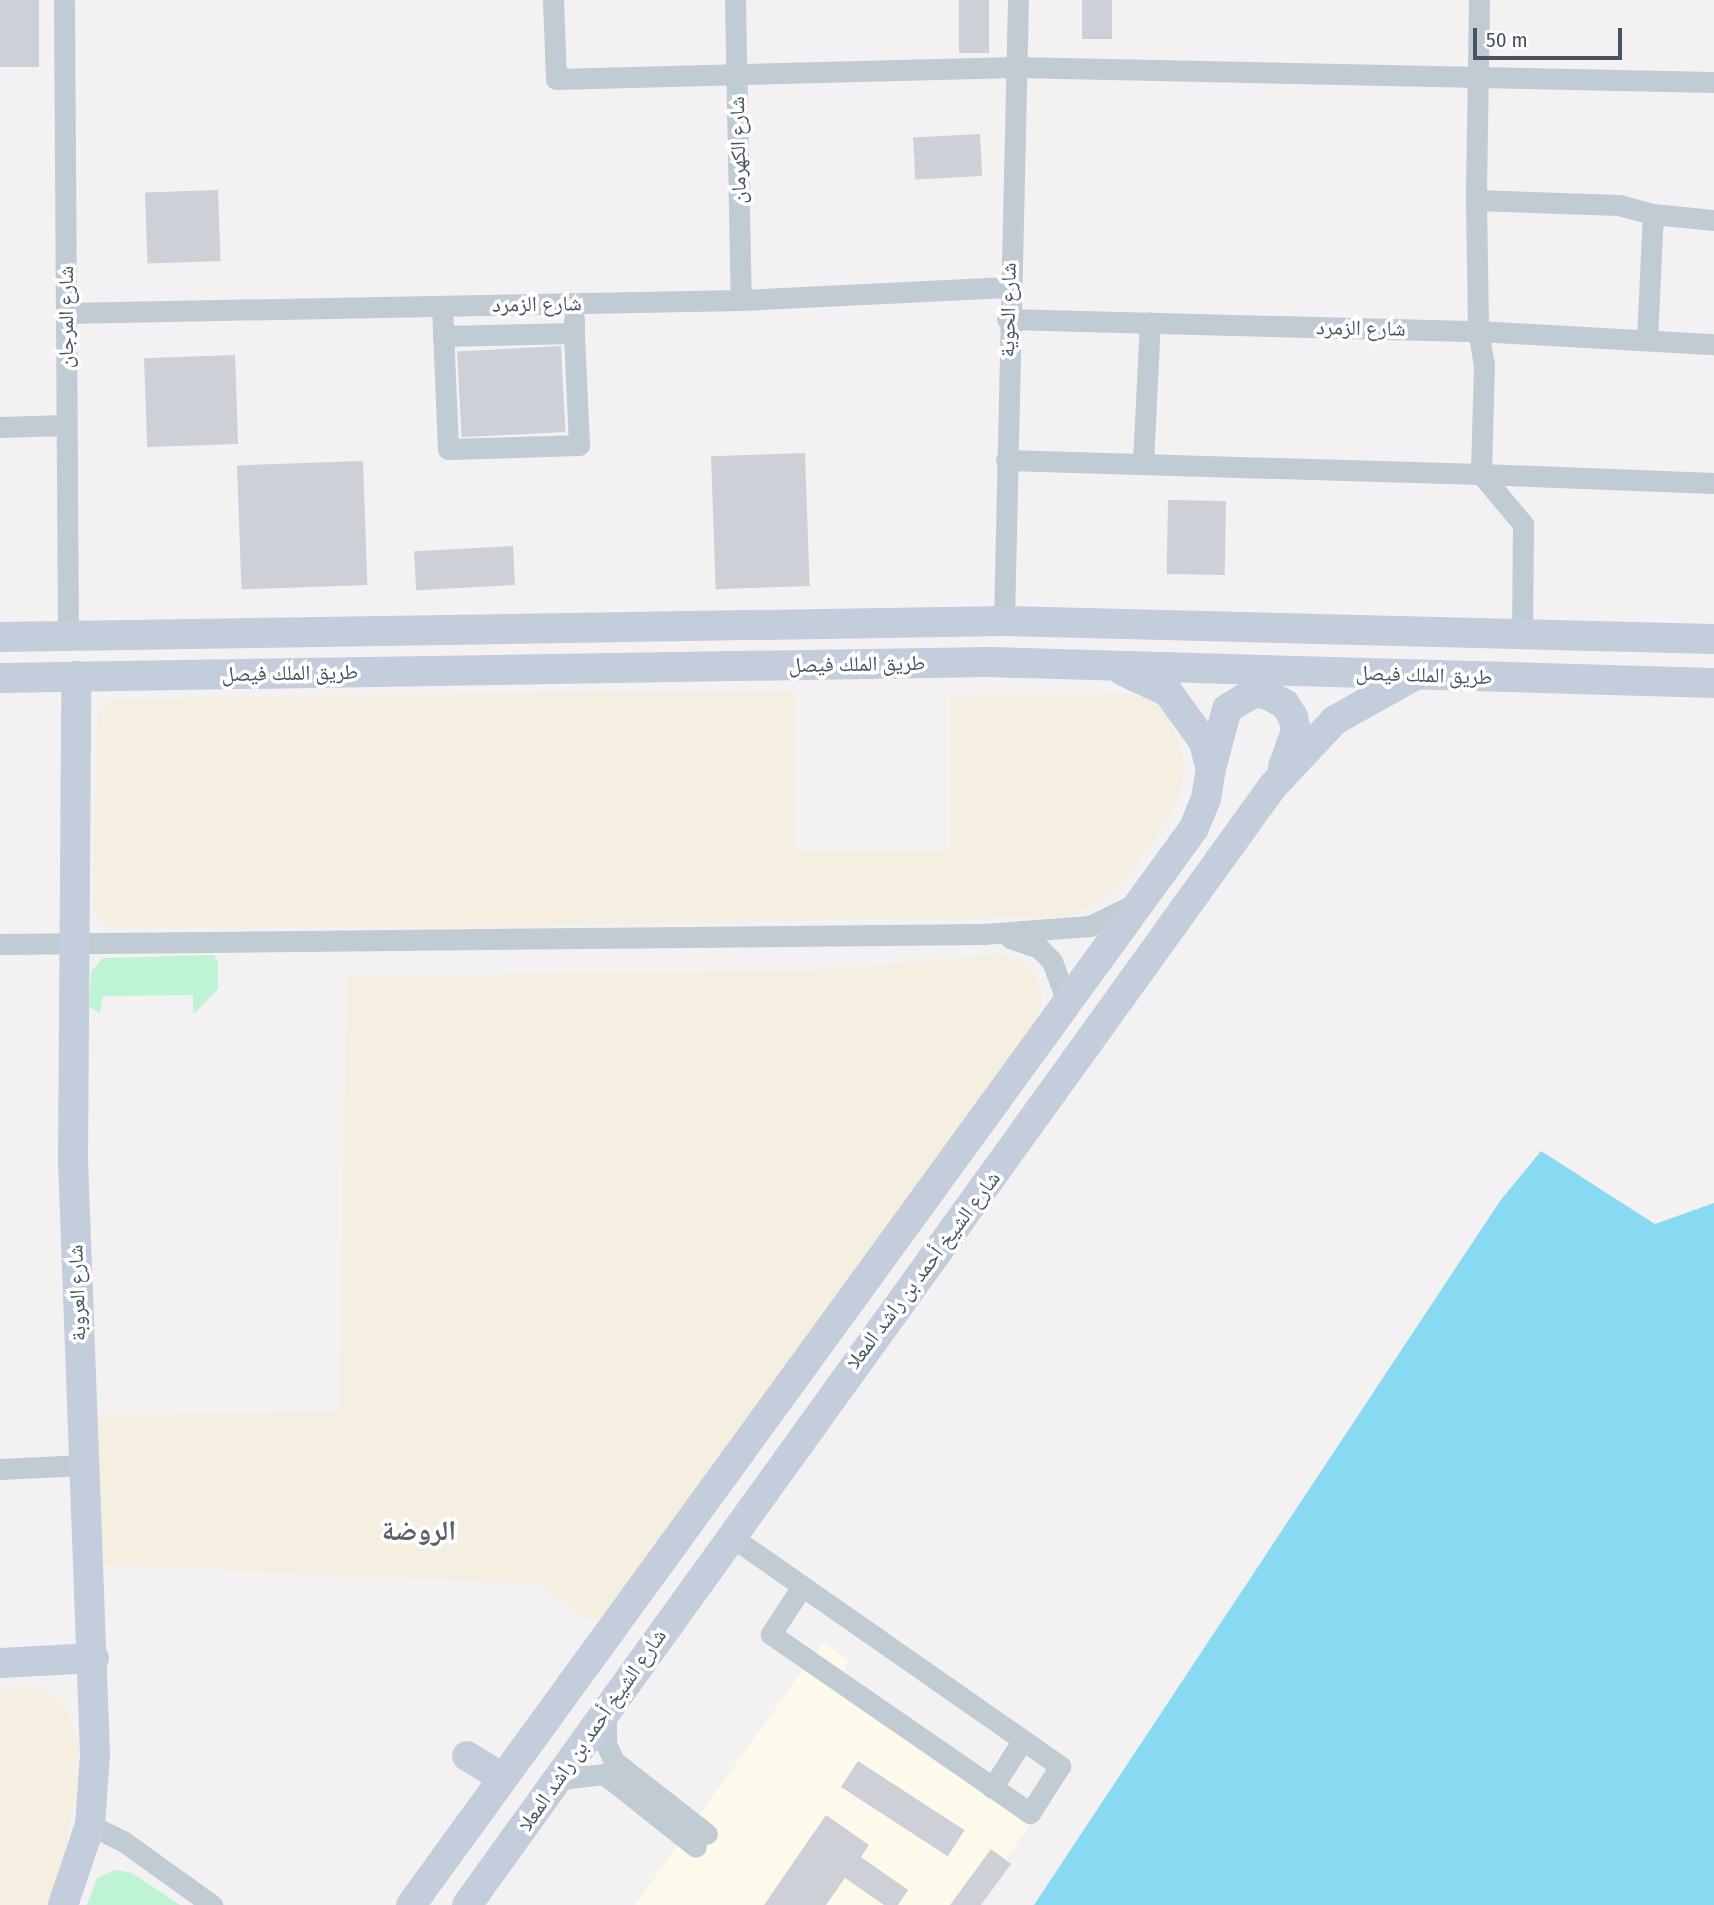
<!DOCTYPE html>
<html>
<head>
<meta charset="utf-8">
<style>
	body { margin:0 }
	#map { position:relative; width:1714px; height:1905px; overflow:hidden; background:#f3f1f1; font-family:"Fira Sans Condensed","Noto Naskh Arabic",sans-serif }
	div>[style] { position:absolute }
	.commercial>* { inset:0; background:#fdf9eb }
	.green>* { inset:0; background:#bef3d4 }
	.sand>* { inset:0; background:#f5efe1 }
	.water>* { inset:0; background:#88d9f2 }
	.building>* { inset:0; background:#cdd0d6; transform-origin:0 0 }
	.street>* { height:21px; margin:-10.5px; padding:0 10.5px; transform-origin:10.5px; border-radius:10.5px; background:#c1cbd3 }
	.secondary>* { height:30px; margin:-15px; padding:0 15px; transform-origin:15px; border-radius:15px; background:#c3cddb }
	span { translate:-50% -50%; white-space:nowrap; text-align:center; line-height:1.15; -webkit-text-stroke:7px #fff; paint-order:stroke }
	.street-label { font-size:21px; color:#475460 }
	.district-label { font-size:28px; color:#5d6166; font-weight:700 }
	.scale { position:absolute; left:1473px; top:28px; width:149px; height:32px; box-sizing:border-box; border:4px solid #475460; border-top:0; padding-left:9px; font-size:21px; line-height:24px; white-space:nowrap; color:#475460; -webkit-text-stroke:5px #fff; paint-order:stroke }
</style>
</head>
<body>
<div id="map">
	<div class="commercial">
		<i style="clip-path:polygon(823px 1642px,849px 1661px,833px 1685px,1032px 1822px,973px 1905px,635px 1905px)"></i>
	</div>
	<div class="green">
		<i style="clip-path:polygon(214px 955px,218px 961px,218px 989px,196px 1012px,193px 1013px,193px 995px,103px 996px,100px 1014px,89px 1006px,91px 972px,103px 958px)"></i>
		<i style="clip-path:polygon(116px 1870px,132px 1873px,180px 1905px,87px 1905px,97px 1878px)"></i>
	</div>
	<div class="sand">
		<i style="clip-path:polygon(592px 691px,795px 692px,794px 851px,951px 851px,951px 698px,1124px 693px,1149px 699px,1168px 715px,1185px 763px,1180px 793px,1165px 823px,1125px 881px,1106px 899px,1068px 916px,410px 928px,108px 928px,93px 910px,97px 714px,108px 700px)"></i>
		<i style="clip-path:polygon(1000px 954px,1021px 961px,1037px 978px,1042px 999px,1036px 1025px,609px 1617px,585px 1619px,539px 1584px,102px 1565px,90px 1415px,339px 1411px,347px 975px,813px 971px)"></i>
		<i style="clip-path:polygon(40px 1688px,61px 1700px,79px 1741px,76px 1793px,59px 1885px,52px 1905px,0 1905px,0 1690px)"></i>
	</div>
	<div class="water">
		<i style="clip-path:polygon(1541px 1151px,1655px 1224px,1714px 1203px,1714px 1905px,1034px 1905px,1500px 1201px)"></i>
	</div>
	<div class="building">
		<i style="left:0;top:0;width:39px;height:67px"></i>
		<i style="left:959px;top:0;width:30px;height:53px"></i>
		<i style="left:1082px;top:0;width:30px;height:39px"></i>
		<i style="left:980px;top:134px;width:42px;height:67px;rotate:87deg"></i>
		<i style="left:218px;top:190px;width:71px;height:73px;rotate:88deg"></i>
		<i style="left:561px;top:346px;width:86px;height:104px;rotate:87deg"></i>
		<i style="left:235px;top:355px;width:89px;height:91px;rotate:88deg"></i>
		<i style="left:805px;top:453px;width:133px;height:94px;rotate:88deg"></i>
		<i style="left:363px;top:461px;width:124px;height:126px;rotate:88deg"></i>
		<i style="left:1168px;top:500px;width:58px;height:74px;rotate:1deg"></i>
		<i style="left:513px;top:546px;width:39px;height:99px;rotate:87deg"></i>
		<i style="left:858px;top:1761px;width:127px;height:31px;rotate:33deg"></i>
		<i style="clip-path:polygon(826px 1815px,869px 1845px,861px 1857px,908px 1890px,898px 1905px,884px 1905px,845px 1878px,826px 1905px,764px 1905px)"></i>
		<i style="clip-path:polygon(991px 1849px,1011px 1864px,981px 1905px,950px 1905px)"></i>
	</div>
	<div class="street">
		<i style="left:64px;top:0;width:634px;rotate:89.64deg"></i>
		<i style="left:553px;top:0;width:79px;rotate:87.8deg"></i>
		<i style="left:556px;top:79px;width:460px;rotate:-1.5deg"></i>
		<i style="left:1016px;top:67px;width:698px;rotate:1.23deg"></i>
		<i style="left:735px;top:0;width:300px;rotate:88.9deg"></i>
		<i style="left:1479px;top:0;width:200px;rotate:90.9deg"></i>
		<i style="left:1476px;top:200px;width:131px;rotate:89.1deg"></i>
		<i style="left:1478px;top:331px;width:34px;rotate:80deg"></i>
		<i style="left:1484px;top:364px;width:110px;rotate:91.6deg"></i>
		<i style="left:1481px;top:474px;width:233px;rotate:2.2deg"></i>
		<i style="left:1476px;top:200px;width:143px;rotate:2deg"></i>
		<i style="left:1619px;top:205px;width:35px;rotate:15deg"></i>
		<i style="left:442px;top:306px;width:143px;rotate:87.6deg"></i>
		<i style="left:448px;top:449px;width:131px;rotate:-1.7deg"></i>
		<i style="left:579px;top:445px;width:112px;rotate:-92.6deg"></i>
		<i style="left:65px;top:313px;width:676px;rotate:-1.1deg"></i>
		<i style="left:741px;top:300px;width:267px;rotate:-2.8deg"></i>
		<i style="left:1007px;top:319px;width:471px;rotate:1.5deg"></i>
		<i style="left:1478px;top:331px;width:236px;rotate:3.2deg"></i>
		<i style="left:443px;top:336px;width:131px;rotate:-1.3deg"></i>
		<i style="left:574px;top:333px;width:14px;rotate:-90deg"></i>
		<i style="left:1647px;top:339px;width:125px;rotate:-87.3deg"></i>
		<i style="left:1653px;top:214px;width:61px;rotate:5.6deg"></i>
		<i style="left:0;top:427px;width:66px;rotate:-1.7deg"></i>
		<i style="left:1006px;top:460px;width:475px;rotate:1.7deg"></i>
		<i style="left:1481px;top:474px;width:65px;rotate:50deg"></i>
		<i style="left:1523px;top:524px;width:110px;rotate:90.5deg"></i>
		<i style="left:1143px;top:463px;width:141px;rotate:-87.2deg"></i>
		<i style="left:1004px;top:621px;width:621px;rotate:-88.71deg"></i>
		<i style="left:1010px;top:938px;width:31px;rotate:19deg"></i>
		<i style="left:1039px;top:948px;width:18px;rotate:45deg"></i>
		<i style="left:1052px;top:961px;width:35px;rotate:70deg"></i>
		<i style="left:1064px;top:994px;width:20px;rotate:105deg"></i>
		<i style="left:0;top:944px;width:983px;rotate:-0.58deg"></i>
		<i style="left:983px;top:934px;width:107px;rotate:-4.3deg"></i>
		<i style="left:1090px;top:926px;width:52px;rotate:-26.1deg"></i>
		<i style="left:0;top:1469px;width:84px;rotate:-2.7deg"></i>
		<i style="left:729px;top:1535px;width:404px;rotate:34.9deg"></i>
		<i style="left:1060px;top:1766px;width:56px;rotate:122.6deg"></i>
		<i style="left:1030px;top:1813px;width:315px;rotate:-145.4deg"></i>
		<i style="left:771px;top:1634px;width:55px;rotate:-56.9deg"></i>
		<i style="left:606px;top:1714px;width:30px;rotate:90deg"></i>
		<i style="left:606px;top:1744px;width:19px;rotate:65deg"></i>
		<i style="left:614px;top:1761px;width:118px;rotate:38.1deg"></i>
		<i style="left:559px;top:1779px;width:45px;rotate:-6.3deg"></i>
		<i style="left:604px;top:1774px;width:117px;rotate:38.4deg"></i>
		<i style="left:992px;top:1788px;width:56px;rotate:-57.4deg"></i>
		<i style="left:90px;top:1825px;width:37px;rotate:26deg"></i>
		<i style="left:123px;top:1841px;width:110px;rotate:35.7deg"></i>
	</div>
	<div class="secondary">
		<i style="left:0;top:637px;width:1004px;rotate:-0.91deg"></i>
		<i style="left:1004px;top:621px;width:710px;rotate:1.45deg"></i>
		<i style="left:0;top:678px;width:988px;rotate:-0.93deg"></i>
		<i style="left:988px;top:662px;width:726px;rotate:1.66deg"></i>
		<i style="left:1211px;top:768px;width:61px;rotate:-74.8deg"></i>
		<i style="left:1227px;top:709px;width:28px;rotate:-32deg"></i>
		<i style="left:1251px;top:694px;width:13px;rotate:-4deg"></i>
		<i style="left:1264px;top:693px;width:24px;rotate:28deg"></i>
		<i style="left:1285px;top:704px;width:15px;rotate:58deg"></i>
		<i style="left:1293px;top:717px;width:14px;rotate:78deg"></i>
		<i style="left:1296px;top:731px;width:38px;rotate:110deg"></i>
		<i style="left:0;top:1663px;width:94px;rotate:-3deg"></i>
		<i style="left:467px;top:1756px;width:42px;rotate:31.4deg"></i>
		<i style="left:63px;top:1905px;width:84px;rotate:-71.4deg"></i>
		<i style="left:90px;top:1825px;width:71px;rotate:-86deg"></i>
		<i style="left:95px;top:1754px;width:593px;rotate:-92.12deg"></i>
		<i style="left:73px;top:1161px;width:485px;rotate:-89.6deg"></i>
		<i style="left:411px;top:1905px;width:1332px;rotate:-53.98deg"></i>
		<i style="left:1194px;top:828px;width:31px;rotate:-68deg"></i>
		<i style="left:1206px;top:799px;width:30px;rotate:-81deg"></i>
		<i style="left:1211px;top:769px;width:28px;rotate:-105deg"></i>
		<i style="left:1204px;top:742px;width:62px;rotate:-125.8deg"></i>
		<i style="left:1168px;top:692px;width:50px;rotate:-155deg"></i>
		<i style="left:467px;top:1905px;width:1379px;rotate:-54.24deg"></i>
		<i style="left:1273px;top:786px;width:91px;rotate:-46.8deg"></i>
		<i style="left:1335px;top:720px;width:90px;rotate:-29.1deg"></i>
	</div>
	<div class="street-label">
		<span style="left:738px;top:150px;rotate:-91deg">شارع الكهرمان</span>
		<span style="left:537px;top:304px;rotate:-1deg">شارع الزمرد</span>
		<span style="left:1008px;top:310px;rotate:-89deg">شارع الحوية</span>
		<span style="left:66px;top:317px;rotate:-90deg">شارع المرجان</span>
		<span style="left:1361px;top:328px;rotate:1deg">شارع الزمرد</span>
		<span style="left:857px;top:664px;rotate:-1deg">طريق الملك فيصل</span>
		<span style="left:290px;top:673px;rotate:-1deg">طريق الملك فيصل</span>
		<span style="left:1424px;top:675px;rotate:2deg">طريق الملك فيصل</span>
		<span style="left:923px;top:1270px;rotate:-53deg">شارع الشيخ أحمد بن راشد المعلا</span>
		<span style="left:77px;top:1293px;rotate:-92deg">شارع العروبة</span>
		<span style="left:592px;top:1730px;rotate:-55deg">شارع الشيخ أحمد بن راشد المعلا</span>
	</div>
	<div class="district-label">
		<span style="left:419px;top:1531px">الروضة</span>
	</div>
	<div class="scale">50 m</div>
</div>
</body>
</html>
